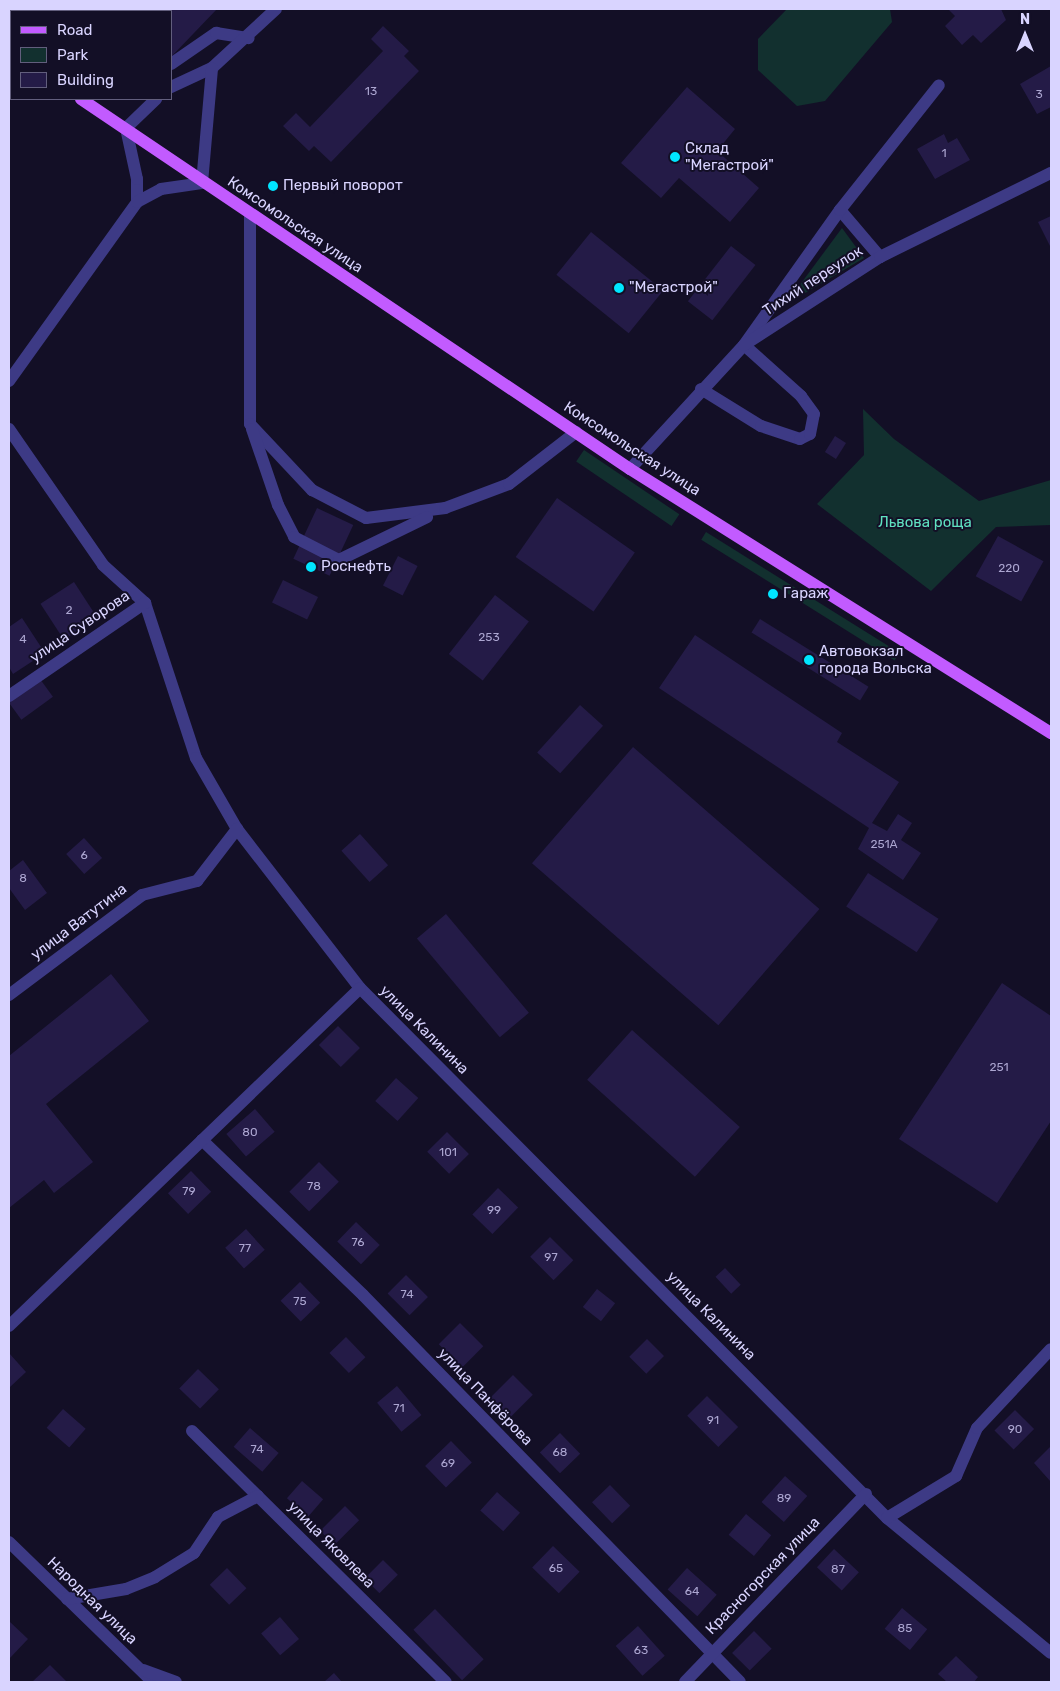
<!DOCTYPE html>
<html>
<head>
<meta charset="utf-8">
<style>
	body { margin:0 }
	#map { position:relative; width:1060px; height:1691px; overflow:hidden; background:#130f26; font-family:Rubik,sans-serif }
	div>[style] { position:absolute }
	.green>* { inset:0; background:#12302f; transform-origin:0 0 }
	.building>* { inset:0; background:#241b47; transform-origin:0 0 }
	.minor>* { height:12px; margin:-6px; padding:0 6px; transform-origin:6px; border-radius:6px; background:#3d3a85 }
	.major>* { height:12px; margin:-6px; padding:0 6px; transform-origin:6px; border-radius:6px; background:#c25bff }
	.dots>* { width:14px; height:14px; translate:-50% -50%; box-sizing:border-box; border:2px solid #130f26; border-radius:50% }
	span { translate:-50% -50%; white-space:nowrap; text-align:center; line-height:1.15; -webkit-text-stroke:4px #130f26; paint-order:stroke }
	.number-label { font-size:12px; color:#aca6d1 }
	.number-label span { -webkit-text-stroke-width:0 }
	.poi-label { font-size:15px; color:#d9d4ff }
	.left { translate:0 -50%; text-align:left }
	.street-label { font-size:15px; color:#d9d4ff }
	.park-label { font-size:15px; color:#5fe0c0 }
	.frame { position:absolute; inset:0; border:10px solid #d9d4ff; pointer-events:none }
	.legend { position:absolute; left:10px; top:10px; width:162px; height:90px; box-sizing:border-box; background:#130f26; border:1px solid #625e7d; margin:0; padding:6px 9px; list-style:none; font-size:15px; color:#d9d4ff }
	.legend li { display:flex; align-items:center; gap:10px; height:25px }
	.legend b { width:25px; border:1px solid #625e7d }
	.north { position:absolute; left:1000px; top:10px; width:50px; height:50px; -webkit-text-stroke:4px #130f26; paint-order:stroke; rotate:0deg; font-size:14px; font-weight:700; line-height:20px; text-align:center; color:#d9d4ff }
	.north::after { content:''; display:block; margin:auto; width:18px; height:22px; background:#d9d4ff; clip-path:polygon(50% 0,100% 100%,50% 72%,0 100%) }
</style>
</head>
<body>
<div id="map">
	<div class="green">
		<i style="clip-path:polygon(787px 9px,890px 9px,892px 22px,825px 101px,797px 106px,758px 70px,758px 39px)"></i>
		<i style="clip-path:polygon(842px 228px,864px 258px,785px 305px)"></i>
		<i style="clip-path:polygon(863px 409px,894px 439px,979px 501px,1051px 480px,1051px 525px,996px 527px,931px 591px,817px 504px,864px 455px)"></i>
		<i style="left:584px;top:450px;width:115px;height:14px;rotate:34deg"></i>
		<i style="left:706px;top:532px;width:228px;height:9px;rotate:32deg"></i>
	</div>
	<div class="building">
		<i style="clip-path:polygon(96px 9px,217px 9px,171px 57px,171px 11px,93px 11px)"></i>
		<i style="clip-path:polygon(948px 9px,1001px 9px,1006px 20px,981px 43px,973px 35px,962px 45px,945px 26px,955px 16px)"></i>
		<i style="clip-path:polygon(383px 26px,409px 51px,404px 56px,419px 71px,331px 162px,314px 146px,309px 151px,283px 126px,296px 113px,310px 127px,383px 51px,371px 39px)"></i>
		<i style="clip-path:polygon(1051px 66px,1051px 107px,1037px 114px,1020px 84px)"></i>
		<i style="clip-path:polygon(687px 87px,735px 129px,717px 151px,759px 188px,730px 222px,679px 178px,661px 198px,621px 163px)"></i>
		<i style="clip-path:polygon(944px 134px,948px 143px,957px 138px,970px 160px,935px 179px,917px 149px)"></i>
		<i style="clip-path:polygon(1051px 216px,1051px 248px,1038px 222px)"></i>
		<i style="left:591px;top:232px;width:93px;height:55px;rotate:39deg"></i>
		<i style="left:731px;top:246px;width:31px;height:70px;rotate:38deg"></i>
		<i style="left:835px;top:436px;width:13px;height:19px;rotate:32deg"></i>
		<i style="left:557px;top:498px;width:95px;height:72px;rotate:35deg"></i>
		<i style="left:317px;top:508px;width:40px;height:56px;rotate:25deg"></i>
		<i style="left:998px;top:536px;width:52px;height:46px;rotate:29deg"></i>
		<i style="left:398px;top:556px;width:22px;height:33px;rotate:27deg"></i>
		<i style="left:283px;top:580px;width:39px;height:25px;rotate:26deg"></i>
		<i style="left:74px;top:582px;width:43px;height:40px;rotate:57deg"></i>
		<i style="left:495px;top:595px;width:43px;height:75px;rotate:38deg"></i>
		<i style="clip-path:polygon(22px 618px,45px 653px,13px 674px,9px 667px,9px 627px)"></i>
		<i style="left:760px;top:619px;width:128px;height:16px;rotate:32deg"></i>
		<i style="clip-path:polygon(695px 635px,842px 733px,837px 742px,899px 782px,872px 823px,887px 831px,898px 814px,912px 823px,901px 840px,921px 853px,903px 880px,858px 849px,869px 828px,659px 688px)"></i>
		<i style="left:40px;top:679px;width:22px;height:39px;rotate:54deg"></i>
		<i style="left:580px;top:705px;width:31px;height:64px;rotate:42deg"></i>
		<i style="left:633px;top:747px;width:247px;height:154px;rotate:41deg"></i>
		<i style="left:360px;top:834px;width:42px;height:25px;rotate:48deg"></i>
		<i style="left:84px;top:838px;width:27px;height:24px;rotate:48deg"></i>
		<i style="clip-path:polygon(23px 860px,47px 893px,25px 910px,9px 888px,9px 871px)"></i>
		<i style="left:868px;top:873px;width:84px;height:40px;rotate:33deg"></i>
		<i style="left:446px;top:914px;width:129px;height:38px;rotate:50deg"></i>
		<i style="clip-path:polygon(111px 974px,149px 1021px,46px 1104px,93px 1162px,54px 1193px,44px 1180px,9px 1208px,9px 1056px)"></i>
		<i style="clip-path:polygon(1002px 983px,1051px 1016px,1051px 1121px,997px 1203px,899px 1139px)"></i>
		<i style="left:338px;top:1026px;width:31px;height:27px;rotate:45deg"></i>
		<i style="left:632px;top:1030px;width:145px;height:67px;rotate:42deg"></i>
		<i style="left:396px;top:1078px;width:30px;height:31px;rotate:42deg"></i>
		<i style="left:255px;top:1109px;width:30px;height:38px;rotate:49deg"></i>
		<i style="left:447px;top:1132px;width:31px;height:28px;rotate:45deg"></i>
		<i style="left:319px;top:1162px;width:28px;height:42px;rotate:45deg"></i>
		<i style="left:191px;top:1171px;width:29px;height:32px;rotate:46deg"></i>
		<i style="left:498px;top:1188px;width:28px;height:37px;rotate:44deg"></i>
		<i style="left:356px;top:1222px;width:33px;height:27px;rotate:44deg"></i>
		<i style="left:246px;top:1229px;width:28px;height:28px;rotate:48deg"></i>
		<i style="left:550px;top:1237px;width:33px;height:28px;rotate:45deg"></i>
		<i style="left:725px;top:1268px;width:23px;height:13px;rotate:47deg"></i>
		<i style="left:406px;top:1275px;width:31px;height:26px;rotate:45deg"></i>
		<i style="left:300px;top:1282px;width:29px;height:27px;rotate:46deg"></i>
		<i style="left:597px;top:1289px;width:23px;height:23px;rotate:38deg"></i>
		<i style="left:460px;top:1323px;width:33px;height:30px;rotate:45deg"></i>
		<i style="left:346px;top:1337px;width:28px;height:23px;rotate:46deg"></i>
		<i style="left:647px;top:1339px;width:24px;height:25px;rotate:45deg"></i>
		<i style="clip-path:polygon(9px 1353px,26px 1372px,9px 1388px)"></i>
		<i style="left:198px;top:1369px;width:29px;height:27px;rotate:44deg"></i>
		<i style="left:513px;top:1375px;width:28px;height:35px;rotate:45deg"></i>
		<i style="left:397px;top:1386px;width:38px;height:26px;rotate:50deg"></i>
		<i style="left:707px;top:1396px;width:44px;height:28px;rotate:45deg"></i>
		<i style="left:63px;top:1409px;width:30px;height:25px;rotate:41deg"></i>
		<i style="left:1015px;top:1410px;width:27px;height:29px;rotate:45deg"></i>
		<i style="left:250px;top:1428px;width:38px;height:25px;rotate:41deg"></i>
		<i style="left:560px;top:1433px;width:29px;height:28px;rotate:46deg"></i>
		<i style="left:451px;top:1441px;width:30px;height:36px;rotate:46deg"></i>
		<i style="clip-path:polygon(1051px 1446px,1051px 1482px,1034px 1463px)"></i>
		<i style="left:785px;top:1476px;width:30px;height:35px;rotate:42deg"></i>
		<i style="left:302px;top:1481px;width:28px;height:23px;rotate:41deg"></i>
		<i style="left:610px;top:1485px;width:29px;height:25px;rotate:46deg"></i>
		<i style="left:497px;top:1492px;width:31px;height:25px;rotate:42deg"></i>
		<i style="left:345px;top:1506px;width:20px;height:35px;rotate:45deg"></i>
		<i style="left:746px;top:1514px;width:33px;height:27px;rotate:40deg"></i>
		<i style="left:553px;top:1546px;width:37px;height:30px;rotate:44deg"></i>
		<i style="left:834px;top:1549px;width:34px;height:25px;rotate:43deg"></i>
		<i style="left:383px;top:1560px;width:21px;height:26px;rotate:45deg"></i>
		<i style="left:227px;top:1568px;width:28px;height:24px;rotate:46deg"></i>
		<i style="left:687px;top:1568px;width:40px;height:29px;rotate:42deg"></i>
		<i style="left:902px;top:1608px;width:33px;height:27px;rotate:40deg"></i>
		<i style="left:435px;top:1609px;width:70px;height:30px;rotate:46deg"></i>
		<i style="left:280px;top:1617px;width:29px;height:25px;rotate:49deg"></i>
		<i style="clip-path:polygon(9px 1621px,28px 1639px,9px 1659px)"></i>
		<i style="left:638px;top:1626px;width:40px;height:30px;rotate:48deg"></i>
		<i style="left:754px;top:1631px;width:25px;height:31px;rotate:45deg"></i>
		<i style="clip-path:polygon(956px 1656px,978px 1677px,974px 1682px,947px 1682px,938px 1674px)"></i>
		<i style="clip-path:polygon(50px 1665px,67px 1682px,32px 1682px)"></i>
		<i style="clip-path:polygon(334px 1673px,342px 1682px,324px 1682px)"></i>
	</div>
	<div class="minor">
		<i style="left:76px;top:9px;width:4px;rotate:34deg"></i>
		<i style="left:52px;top:11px;width:3px;rotate:-45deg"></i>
		<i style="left:171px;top:64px;width:55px;rotate:-34.6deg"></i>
		<i style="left:216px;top:33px;width:33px;rotate:9deg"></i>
		<i style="left:171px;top:87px;width:45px;rotate:-24.9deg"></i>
		<i style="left:212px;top:68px;width:87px;rotate:-42.7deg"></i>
		<i style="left:137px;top:202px;width:23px;rotate:-90deg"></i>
		<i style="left:137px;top:179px;width:52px;rotate:-102.2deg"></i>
		<i style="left:126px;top:128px;width:42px;rotate:-44deg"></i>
		<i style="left:840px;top:210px;width:62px;rotate:49.6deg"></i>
		<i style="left:250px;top:215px;width:209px;rotate:90deg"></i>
		<i style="left:250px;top:424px;width:91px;rotate:46.8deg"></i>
		<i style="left:312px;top:490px;width:61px;rotate:27.4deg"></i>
		<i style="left:366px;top:518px;width:80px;rotate:-7.2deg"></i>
		<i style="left:445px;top:508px;width:68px;rotate:-20.6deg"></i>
		<i style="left:509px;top:484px;width:85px;rotate:-37.8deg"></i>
		<i style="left:9px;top:381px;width:220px;rotate:-54.4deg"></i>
		<i style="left:137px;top:202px;width:27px;rotate:-28deg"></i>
		<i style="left:161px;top:189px;width:41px;rotate:-8.3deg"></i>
		<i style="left:202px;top:183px;width:115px;rotate:-85deg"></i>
		<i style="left:701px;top:389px;width:70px;rotate:31.7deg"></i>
		<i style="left:761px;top:426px;width:41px;rotate:18.4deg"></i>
		<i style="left:800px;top:439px;width:11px;rotate:-27deg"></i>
		<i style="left:810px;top:434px;width:20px;rotate:-79deg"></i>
		<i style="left:814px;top:414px;width:22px;rotate:-126deg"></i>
		<i style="left:801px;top:396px;width:76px;rotate:-138.2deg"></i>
		<i style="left:744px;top:345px;width:166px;rotate:-54.6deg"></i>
		<i style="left:840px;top:210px;width:159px;rotate:-51.6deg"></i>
		<i style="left:9px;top:429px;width:165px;rotate:55.3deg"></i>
		<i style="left:103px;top:565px;width:57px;rotate:42.1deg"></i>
		<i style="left:145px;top:603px;width:163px;rotate:71.8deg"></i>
		<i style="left:196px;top:758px;width:82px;rotate:60deg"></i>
		<i style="left:237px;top:829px;width:201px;rotate:52.3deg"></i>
		<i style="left:360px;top:988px;width:747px;rotate:45.16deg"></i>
		<i style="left:887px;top:1518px;width:212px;rotate:39.5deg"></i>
		<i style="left:252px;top:429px;width:80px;rotate:71.1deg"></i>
		<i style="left:278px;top:505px;width:36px;rotate:63deg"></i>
		<i style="left:294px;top:537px;width:51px;rotate:27.1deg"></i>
		<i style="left:339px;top:560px;width:98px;rotate:-26deg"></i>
		<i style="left:630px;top:469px;width:168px;rotate:-47.4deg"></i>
		<i style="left:744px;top:345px;width:162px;rotate:-32.9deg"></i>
		<i style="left:880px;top:257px;width:191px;rotate:-26.2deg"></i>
		<i style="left:9px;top:696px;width:165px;rotate:-34.4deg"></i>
		<i style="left:9px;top:995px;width:166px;rotate:-36.9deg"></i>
		<i style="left:142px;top:895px;width:57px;rotate:-14.3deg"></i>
		<i style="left:197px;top:881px;width:66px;rotate:-52.4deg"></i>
		<i style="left:202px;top:1140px;width:223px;rotate:43.9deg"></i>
		<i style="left:363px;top:1295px;width:540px;rotate:45.75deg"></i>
		<i style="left:9px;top:1326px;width:487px;rotate:-43.9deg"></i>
		<i style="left:192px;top:1431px;width:357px;rotate:44.7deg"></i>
		<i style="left:887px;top:1518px;width:81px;rotate:-31.3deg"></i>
		<i style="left:956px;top:1476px;width:52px;rotate:-66.4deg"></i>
		<i style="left:977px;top:1428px;width:108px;rotate:-46.9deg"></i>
		<i style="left:9px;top:1542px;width:201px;rotate:44.2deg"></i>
		<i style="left:67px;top:1599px;width:60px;rotate:-9.6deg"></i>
		<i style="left:126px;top:1589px;width:31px;rotate:-22deg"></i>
		<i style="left:155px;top:1577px;width:46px;rotate:-31.6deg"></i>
		<i style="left:194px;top:1553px;width:43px;rotate:-56.3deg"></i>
		<i style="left:218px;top:1517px;width:45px;rotate:-27.7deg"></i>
		<i style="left:143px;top:1670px;width:35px;rotate:20deg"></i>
		<i style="left:685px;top:1682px;width:261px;rotate:-46.1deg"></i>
	</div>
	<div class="major">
		<i style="left:9px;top:47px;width:4px;rotate:56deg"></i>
		<i style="left:81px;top:99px;width:662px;rotate:33.98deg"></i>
		<i style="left:630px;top:469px;width:497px;rotate:32.1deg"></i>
	</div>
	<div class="dots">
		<i style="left:675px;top:157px;background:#00e5ff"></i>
		<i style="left:273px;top:186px;background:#00e5ff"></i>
		<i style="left:619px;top:288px;background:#00e5ff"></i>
		<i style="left:311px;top:567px;background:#00e5ff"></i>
		<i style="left:773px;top:594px;background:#00e5ff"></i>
		<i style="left:809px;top:660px;background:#00e5ff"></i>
	</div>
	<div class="number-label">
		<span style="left:371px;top:92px">13</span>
		<span style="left:1039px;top:95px">3</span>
		<span style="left:944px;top:154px">1</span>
		<span style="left:1009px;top:569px">220</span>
		<span style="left:69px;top:611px">2</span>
		<span style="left:489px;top:638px">253</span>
		<span style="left:23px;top:640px">4</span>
		<span style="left:884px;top:845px">251А</span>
		<span style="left:84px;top:856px">6</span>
		<span style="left:23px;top:879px">8</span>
		<span style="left:999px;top:1068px">251</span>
		<span style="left:250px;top:1133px">80</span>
		<span style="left:448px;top:1153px">101</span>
		<span style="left:314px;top:1187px">78</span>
		<span style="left:189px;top:1192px">79</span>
		<span style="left:494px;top:1211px">99</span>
		<span style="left:358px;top:1243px">76</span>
		<span style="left:245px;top:1249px">77</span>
		<span style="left:551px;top:1258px">97</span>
		<span style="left:407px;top:1295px">74</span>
		<span style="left:300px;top:1302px">75</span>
		<span style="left:399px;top:1409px">71</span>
		<span style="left:713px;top:1421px">91</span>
		<span style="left:1015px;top:1430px">90</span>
		<span style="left:257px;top:1450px">74</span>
		<span style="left:560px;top:1453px">68</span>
		<span style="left:448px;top:1464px">69</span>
		<span style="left:784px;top:1499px">89</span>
		<span style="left:556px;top:1569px">65</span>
		<span style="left:838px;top:1570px">87</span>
		<span style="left:692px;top:1592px">64</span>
		<span style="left:905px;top:1629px">85</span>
		<span style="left:641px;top:1651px">63</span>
	</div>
	<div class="poi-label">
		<span class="left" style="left:685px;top:157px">Склад<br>"Мегастрой"</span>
		<span class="left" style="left:283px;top:186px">Первый поворот</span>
		<span class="left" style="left:629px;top:288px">"Мегастрой"</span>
		<span class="left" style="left:321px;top:567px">Роснефть</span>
		<span class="left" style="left:783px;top:594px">Гараж</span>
		<span class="left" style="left:819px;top:660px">Автовокзал<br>города Вольска</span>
	</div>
	<div class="street-label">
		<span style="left:295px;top:225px;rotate:34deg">Комсомольская улица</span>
		<span style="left:813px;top:281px;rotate:-33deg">Тихий переулок</span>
		<span style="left:632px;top:449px;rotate:33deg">Комсомольская улица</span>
		<span style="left:80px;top:627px;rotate:-34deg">улица Суворова</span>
		<span style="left:79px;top:922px;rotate:-37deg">улица Ватутина</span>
		<span style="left:424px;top:1030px;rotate:45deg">улица Калинина</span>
		<span style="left:711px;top:1316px;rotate:45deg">улица Калинина</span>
		<span style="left:485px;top:1397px;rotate:46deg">улица Панфёрова</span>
		<span style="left:331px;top:1545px;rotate:45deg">улица Яковлева</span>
		<span style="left:763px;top:1576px;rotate:-46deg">Красногорская улица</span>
		<span style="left:92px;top:1601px;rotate:44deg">Народная улица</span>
	</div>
	<div class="park-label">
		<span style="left:925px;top:523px">Львова роща</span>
	</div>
	<div class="frame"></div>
	<ul class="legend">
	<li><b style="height:6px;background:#c25bff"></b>Road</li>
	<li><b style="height:14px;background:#12302f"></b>Park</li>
	<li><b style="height:14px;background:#241b47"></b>Building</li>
	</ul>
	<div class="north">N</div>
</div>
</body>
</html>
